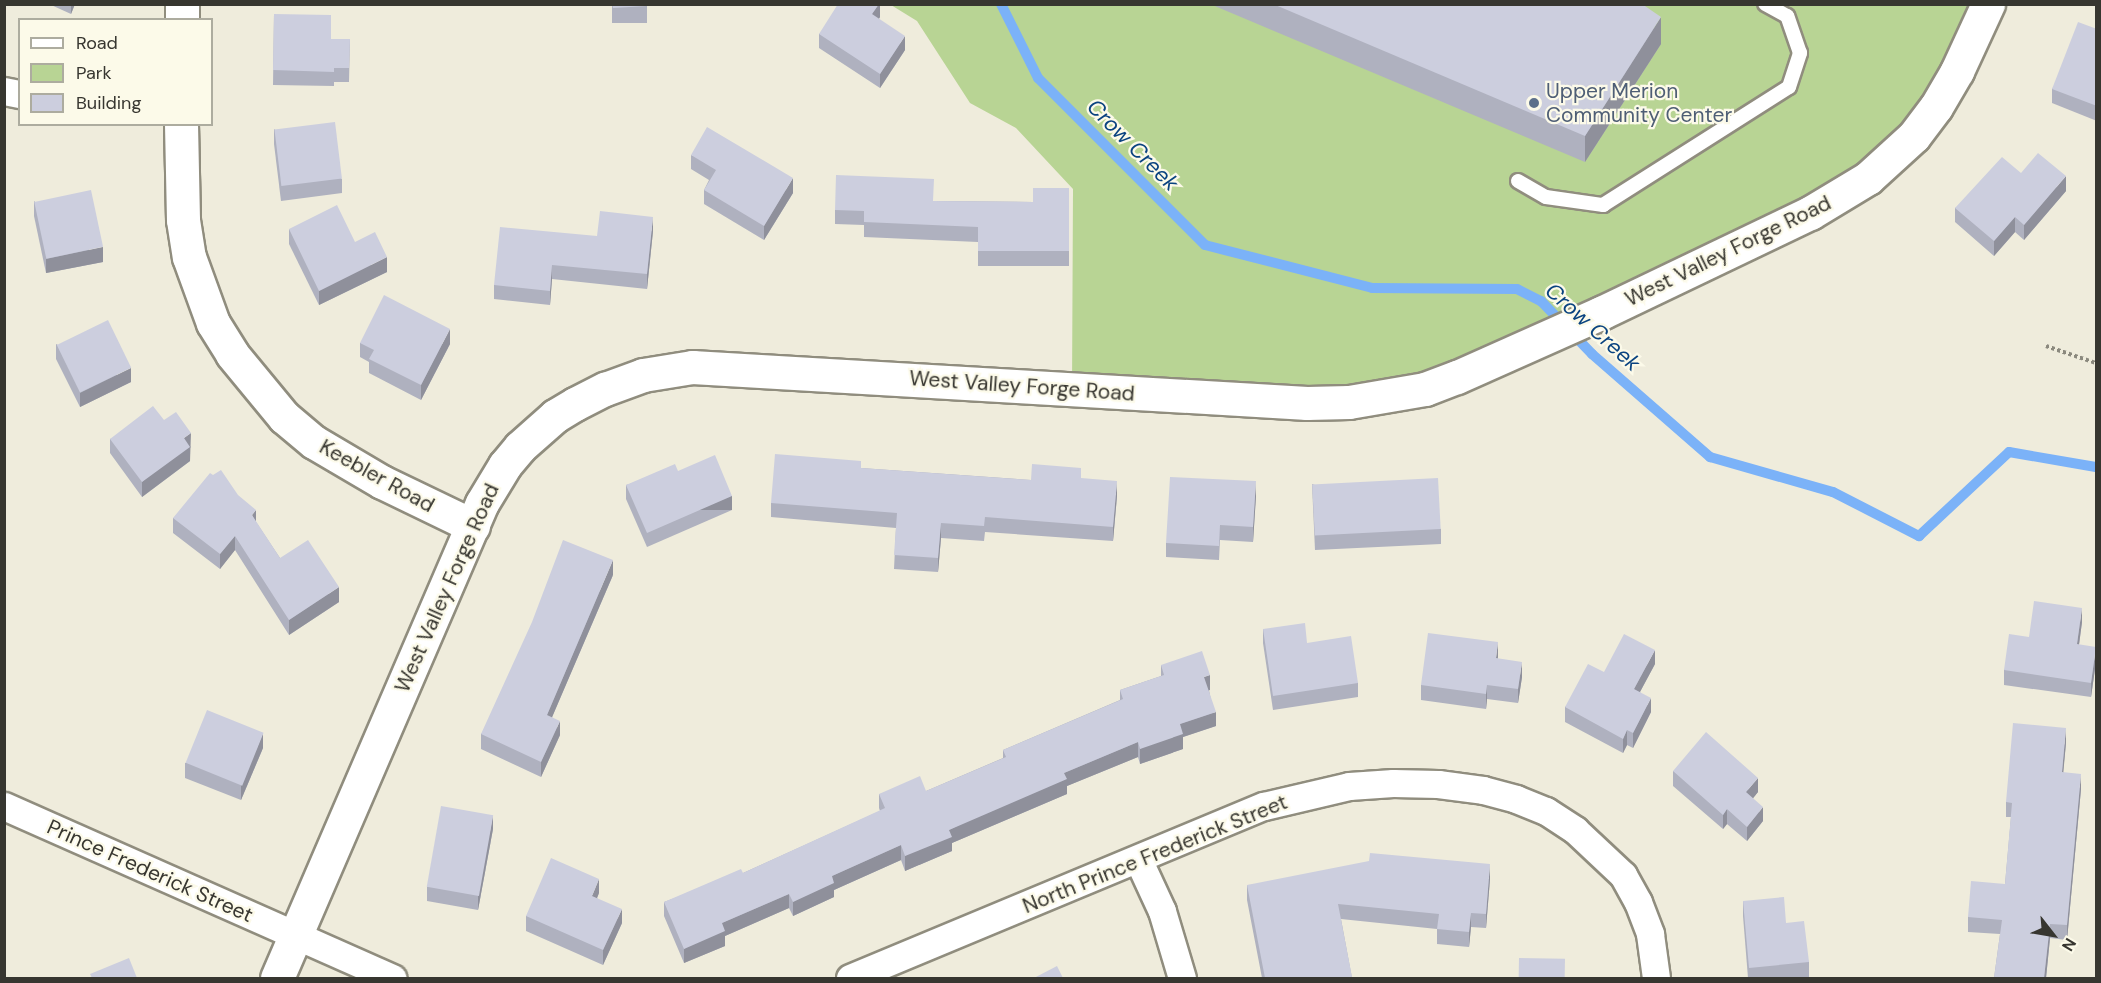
<!DOCTYPE html>
<html>
<head>
<meta charset="utf-8">
<style>
	body { margin:0 }
	#map { position:relative; width:2101px; height:983px; overflow:hidden; background:#efecdc; font-family:"DM Sans",sans-serif }
	div>[style] { position:absolute }
	.green>* { inset:0; background:#b8d494 }
	.stream>* { height:10px; margin:-5px; padding:0 5px; transform-origin:5px; border-radius:5px; background:#7bb2f8 }
	.path>* { height:4px; margin-top:-2px; transform-origin:0; background:repeating-linear-gradient(90deg,#8b897e 0 3px,transparent 0 6px) }
	.roads { filter:drop-shadow(2px 0 #908d7e) drop-shadow(-2px 0 #908d7e) drop-shadow(0 2px #908d7e) drop-shadow(0 -2px #908d7e) }
	.lane>* { height:14px; margin:-7px; padding:0 7px; transform-origin:7px; border-radius:7px; background:#fff }
	.street>* { height:27px; margin:-13.5px; padding:0 13.5px; transform-origin:13.5px; border-radius:13.5px; background:#fff }
	.secondary>* { height:33px; margin:-16.5px; padding:0 16.5px; transform-origin:16.5px; border-radius:16.5px; background:#fff }
	.wall>* { inset:0; background:#afb1bf; transform-origin:0 0 }
	.shaded-wall>* { inset:0; background:#8f909b; transform-origin:0 0 }
	.building>* { inset:0; background:#cccede; transform-origin:0 0 }
	.dots>* { width:16px; height:16px; translate:-50% -50%; box-sizing:border-box; border:3px solid #fcfae9; border-radius:50% }
	span { translate:-50% -50%; white-space:nowrap; text-align:center; line-height:1.15; -webkit-text-stroke:4.5px #fcfae9; paint-order:stroke }
	.service-label { font-size:21px; color:#4e5e75 }
	.left { translate:0 -50%; text-align:left }
	.street-label { font-size:21px; color:#373630 }
	.water-label { font-size:22px; color:#0a4380; font-style:italic }
	.frame { position:absolute; inset:0; border:6px solid #373630; pointer-events:none }
	.legend { position:absolute; left:18px; top:18px; width:195px; height:108px; box-sizing:border-box; background:#fcfae9; border:2px solid #adac9f; margin:0; padding:8px 10px; list-style:none; font-size:18px; color:#373630 }
	.legend li { display:flex; align-items:center; gap:12px; height:30px }
	.legend b { width:30px; border:2px solid #adac9f }
	.north { position:absolute; left:2023px; top:905px; width:60px; height:60px; -webkit-text-stroke:4px #fcfae9; paint-order:stroke; rotate:121deg; font-size:16px; font-weight:700; line-height:24px; text-align:center; color:#373630 }
	.north::after { content:''; display:block; margin:auto; width:21px; height:27px; background:#373630; clip-path:polygon(50% 0,100% 100%,50% 72%,0 100%) }
</style>
</head>
<body>
<div id="map">
	<div class="green">
		<i style="clip-path:polygon(891px 5px,1988px 5px,1891px 160px,1425px 389px,1072px 389px,1073px 189px,1016px 128px,970px 103px,917px 21px)"></i>
	</div>
	<div class="stream">
		<i style="left:1001px;top:4px;width:83px;rotate:63.4deg"></i>
		<i style="left:1038px;top:78px;width:236px;rotate:45deg"></i>
		<i style="left:1205px;top:245px;width:172px;rotate:14.4deg"></i>
		<i style="left:1372px;top:288px;width:145px;rotate:0.4deg"></i>
		<i style="left:1517px;top:289px;width:27px;rotate:27deg"></i>
		<i style="left:1541px;top:301px;width:74px;rotate:46.1deg"></i>
		<i style="left:1592px;top:354px;width:157px;rotate:41.1deg"></i>
		<i style="left:1710px;top:457px;width:128px;rotate:15.9deg"></i>
		<i style="left:1833px;top:492px;width:97px;rotate:27.1deg"></i>
		<i style="left:1919px;top:536px;width:123px;rotate:-43deg"></i>
		<i style="left:2009px;top:452px;width:88px;rotate:9.8deg"></i>
	</div>
	<div class="path">
		<i style="left:2046px;top:346px;width:53px;rotate:18.8deg"></i>
	</div>
	<div class="roads">
		<div class="lane">
			<i style="left:1518px;top:181px;width:32px;rotate:30deg"></i>
			<i style="left:1546px;top:197px;width:58px;rotate:8deg"></i>
			<i style="left:1603px;top:205px;width:220px;rotate:-32.4deg"></i>
			<i style="left:1789px;top:87px;width:36px;rotate:-72deg"></i>
			<i style="left:1800px;top:53px;width:39px;rotate:-109deg"></i>
			<i style="left:1787px;top:16px;width:25px;rotate:-151deg"></i>
		</div>
		<div class="street">
			<i style="left:4px;top:91px;width:16px;rotate:11deg"></i>
			<i style="left:4px;top:806px;width:425px;rotate:23.9deg"></i>
			<i style="left:1138px;top:859px;width:57px;rotate:65.2deg"></i>
			<i style="left:1162px;top:911px;width:70px;rotate:73.4deg"></i>
			<i style="left:850px;top:978px;width:448px;rotate:-22.6deg"></i>
			<i style="left:1264px;top:806px;width:87px;rotate:-13.2deg"></i>
			<i style="left:1349px;top:786px;width:44px;rotate:-3.9deg"></i>
			<i style="left:1393px;top:783px;width:45px;rotate:1.3deg"></i>
			<i style="left:1438px;top:784px;width:45px;rotate:7.6deg"></i>
			<i style="left:1483px;top:790px;width:34px;rotate:15deg"></i>
			<i style="left:1516px;top:799px;width:32px;rotate:22deg"></i>
			<i style="left:1546px;top:811px;width:35px;rotate:33deg"></i>
			<i style="left:1575px;top:830px;width:66px;rotate:43.2deg"></i>
			<i style="left:1623px;top:875px;width:31px;rotate:61deg"></i>
			<i style="left:1638px;top:902px;width:34px;rotate:69deg"></i>
			<i style="left:1650px;top:934px;width:44px;rotate:82.2deg"></i>
		</div>
		<div class="secondary">
			<i style="left:182px;top:20px;width:16px;rotate:-90deg"></i>
			<i style="left:181px;top:124px;width:96px;rotate:88.8deg"></i>
			<i style="left:183px;top:220px;width:37px;rotate:81deg"></i>
			<i style="left:189px;top:257px;width:70px;rotate:70deg"></i>
			<i style="left:213px;top:323px;width:36px;rotate:58deg"></i>
			<i style="left:232px;top:354px;width:82px;rotate:50.5deg"></i>
			<i style="left:284px;top:417px;width:39px;rotate:40deg"></i>
			<i style="left:314px;top:442px;width:79px;rotate:30.5deg"></i>
			<i style="left:382px;top:482px;width:101px;rotate:25.8deg"></i>
			<i style="left:277px;top:978px;width:517px;rotate:-66.66deg"></i>
			<i style="left:482px;top:503px;width:44px;rotate:-58.8deg"></i>
			<i style="left:505px;top:465px;width:23px;rotate:-50deg"></i>
			<i style="left:520px;top:447px;width:47px;rotate:-41.5deg"></i>
			<i style="left:555px;top:416px;width:23px;rotate:-31deg"></i>
			<i style="left:575px;top:404px;width:34px;rotate:-27deg"></i>
			<i style="left:605px;top:389px;width:40px;rotate:-20.2deg"></i>
			<i style="left:643px;top:375px;width:50px;rotate:-9.3deg"></i>
			<i style="left:692px;top:367px;width:616px;rotate:3.35deg"></i>
			<i style="left:1307px;top:403px;width:42px;rotate:-1.4deg"></i>
			<i style="left:1349px;top:402px;width:77px;rotate:-9.7deg"></i>
			<i style="left:1425px;top:389px;width:34px;rotate:-21deg"></i>
			<i style="left:1457px;top:377px;width:158px;rotate:-24deg"></i>
			<i style="left:1601px;top:313px;width:232px;rotate:-25.6deg"></i>
			<i style="left:1810px;top:213px;width:68px;rotate:-31.1deg"></i>
			<i style="left:1868px;top:178px;width:62px;rotate:-42.4deg"></i>
			<i style="left:1914px;top:136px;width:36px;rotate:-53deg"></i>
			<i style="left:1936px;top:107px;width:42px;rotate:-59.7deg"></i>
			<i style="left:1957px;top:71px;width:74px;rotate:-65.2deg"></i>
		</div>
	</div>
	<div class="wall">
		<i style="clip-path:polygon(49px 4px,75px 4px,71px 14px)"></i>
		<i style="left:612px;top:4px;width:35px;height:19px"></i>
		<i style="clip-path:polygon(880px 4px,880px 17px,879px 19px,905px 50px,880px 88px,819px 48px,819px 34px)"></i>
		<i style="clip-path:polygon(1210px 4px,1642px 4px,1661px 44px,1585px 162px)"></i>
		<i style="clip-path:polygon(274px 14px,331px 39px,350px 39px,349px 82px,334px 82px,334px 86px,273px 85px)"></i>
		<i style="clip-path:polygon(2097px 29px,2097px 121px,2052px 103px,2052px 89px)"></i>
		<i style="clip-path:polygon(274px 129px,342px 179px,342px 193px,281px 201px,274px 144px)"></i>
		<i style="clip-path:polygon(691px 155px,793px 193px,764px 240px,704px 204px,704px 190px,709px 180px,691px 169px)"></i>
		<i style="clip-path:polygon(2021px 173px,2066px 191px,2024px 240px,2015px 232px,1994px 256px,1955px 222px,1955px 208px)"></i>
		<i style="clip-path:polygon(1069px 188px,1069px 266px,978px 266px,978px 242px,864px 237px,864px 225px,835px 224px,835px 210px,933px 201px,1033px 202px)"></i>
		<i style="clip-path:polygon(34px 201px,103px 262px,46px 273px,34px 216px)"></i>
		<i style="clip-path:polygon(289px 229px,387px 272px,319px 305px,289px 244px)"></i>
		<i style="clip-path:polygon(653px 231px,647px 289px,552px 279px,550px 305px,494px 299px,494px 285px,597px 236px)"></i>
		<i style="clip-path:polygon(360px 343px,450px 344px,421px 400px,369px 373px,369px 362px,360px 357px)"></i>
		<i style="clip-path:polygon(56px 344px,131px 382px,80px 407px,56px 359px)"></i>
		<i style="clip-path:polygon(164px 420px,191px 447px,190px 448px,190px 461px,142px 497px,110px 453px,110px 439px)"></i>
		<i style="clip-path:polygon(861px 468px,1031px 480px,1081px 479px,1117px 496px,1113px 541px,985px 532px,984px 541px,941px 538px,938px 572px,894px 569px,896px 528px,771px 517px,771px 503px)"></i>
		<i style="clip-path:polygon(678px 471px,732px 510px,647px 547px,626px 499px,626px 485px)"></i>
		<i style="clip-path:polygon(1312px 484px,1441px 529px,1441px 544px,1315px 550px)"></i>
		<i style="clip-path:polygon(1256px 496px,1253px 542px,1220px 540px,1219px 560px,1166px 557px,1166px 543px)"></i>
		<i style="clip-path:polygon(173px 518px,256px 522px,280px 558px,339px 602px,289px 635px,235px 550px,220px 569px,173px 533px)"></i>
		<i style="clip-path:polygon(613px 575px,552px 717px,560px 735px,541px 777px,481px 749px,481px 734px)"></i>
		<i style="clip-path:polygon(2082px 622px,2079px 645px,2096px 662px,2091px 697px,2004px 685px,2004px 670px,2029px 637px)"></i>
		<i style="clip-path:polygon(1263px 629px,1307px 643px,1358px 683px,1358px 697px,1273px 710px,1263px 643px)"></i>
		<i style="clip-path:polygon(1498px 659px,1522px 677px,1518px 703px,1487px 699px,1486px 709px,1421px 700px,1421px 685px)"></i>
		<i style="clip-path:polygon(1655px 664px,1640px 692px,1651px 712px,1633px 748px,1627px 745px,1623px 753px,1565px 722px,1565px 707px,1604px 672px)"></i>
		<i style="clip-path:polygon(1161px 665px,1210px 690px,1209px 690px,1216px 726px,1183px 737px,1183px 749px,1140px 764px,1138px 757px,1067px 786px,1067px 794px,952px 843px,952px 851px,905px 871px,901px 860px,834px 890px,834px 897px,793px 916px,789px 908px,725px 936px,725px 946px,684px 963px,664px 916px,664px 902px,743px 873px,880px 811px,879px 808px,879px 794px,926px 791px,1003px 758px,1003px 750px,1120px 700px,1120px 690px,1161px 676px)"></i>
		<i style="clip-path:polygon(2066px 743px,2063px 772px,2081px 789px,2067px 940px,2050px 938px,2046px 978px,1994px 978px,2000px 934px,1968px 932px,1968px 917px,2005px 884px,2011px 817px,2006px 817px,2006px 802px)"></i>
		<i style="clip-path:polygon(263px 748px,241px 800px,185px 778px,185px 763px)"></i>
		<i style="clip-path:polygon(1673px 771px,1758px 792px,1753px 798px,1763px 821px,1747px 841px,1727px 824px,1723px 829px,1673px 786px)"></i>
		<i style="clip-path:polygon(493px 829px,478px 910px,427px 901px,427px 887px)"></i>
		<i style="clip-path:polygon(1490px 879px,1486px 928px,1471px 927px,1469px 947px,1437px 944px,1437px 929px,1341px 919px,1352px 978px,1262px 978px,1247px 900px,1247px 885px)"></i>
		<i style="clip-path:polygon(599px 893px,597px 898px,622px 923px,603px 965px,526px 931px,526px 916px)"></i>
		<i style="clip-path:polygon(1743px 901px,1786px 923px,1809px 962px,1809px 977px,1791px 978px,1748px 978px,1743px 916px)"></i>
	</div>
	<div class="shaded-wall">
		<i style="clip-path:polygon(71px 4px,75px 4px,71px 14px)"></i>
		<i style="clip-path:polygon(879px 4px,880px 4px,880px 17px,872px 29px,872px 14px)"></i>
		<i style="clip-path:polygon(1661px 17px,1661px 44px,1585px 162px,1585px 136px)"></i>
		<i style="clip-path:polygon(905px 36px,905px 50px,880px 88px,880px 74px)"></i>
		<i style="clip-path:polygon(2066px 176px,2066px 191px,2024px 240px,2024px 225px)"></i>
		<i style="clip-path:polygon(793px 178px,793px 193px,764px 240px,764px 226px)"></i>
		<i style="clip-path:polygon(653px 217px,653px 231px,647px 289px,647px 274px)"></i>
		<i style="clip-path:polygon(2015px 217px,2015px 232px,1994px 256px,1994px 241px)"></i>
		<i style="clip-path:polygon(103px 247px,103px 262px,46px 273px,46px 259px)"></i>
		<i style="clip-path:polygon(387px 257px,387px 272px,319px 305px,319px 291px)"></i>
		<i style="clip-path:polygon(552px 265px,552px 279px,550px 305px,550px 291px)"></i>
		<i style="clip-path:polygon(450px 329px,450px 344px,421px 400px,421px 385px)"></i>
		<i style="clip-path:polygon(131px 368px,131px 382px,80px 407px,80px 393px)"></i>
		<i style="clip-path:polygon(191px 433px,190px 461px,142px 497px,142px 482px,184px 438px)"></i>
		<i style="clip-path:polygon(1117px 481px,1117px 496px,1113px 541px,1113px 527px)"></i>
		<i style="clip-path:polygon(1256px 481px,1256px 496px,1253px 542px,1253px 527px)"></i>
		<i style="left:732px;top:496px;width:14px;height:93px;rotate:90deg"></i>
		<i style="clip-path:polygon(256px 510px,256px 524px,252px 515px)"></i>
		<i style="clip-path:polygon(941px 523px,941px 538px,938px 572px,938px 558px)"></i>
		<i style="clip-path:polygon(235px 536px,235px 550px,220px 569px,220px 554px)"></i>
		<i style="clip-path:polygon(613px 560px,613px 575px,547px 729px,547px 715px)"></i>
		<i style="clip-path:polygon(339px 587px,339px 602px,289px 635px,289px 620px)"></i>
		<i style="clip-path:polygon(2082px 608px,2082px 622px,2077px 659px,2077px 644px)"></i>
		<i style="clip-path:polygon(1498px 642px,1498px 657px,1496px 673px,1496px 658px)"></i>
		<i style="clip-path:polygon(2096px 647px,2096px 662px,2091px 697px,2091px 683px)"></i>
		<i style="clip-path:polygon(1655px 650px,1655px 664px,1634px 703px,1634px 689px)"></i>
		<i style="clip-path:polygon(1522px 662px,1522px 677px,1518px 703px,1518px 689px)"></i>
		<i style="clip-path:polygon(1210px 675px,1210px 690px,1204px 692px,1204px 677px)"></i>
		<i style="clip-path:polygon(1487px 685px,1487px 699px,1486px 709px,1486px 694px)"></i>
		<i style="clip-path:polygon(1651px 698px,1651px 712px,1633px 748px,1633px 733px)"></i>
		<i style="clip-path:polygon(1216px 712px,1216px 726px,1183px 737px,1183px 749px,1140px 764px,1140px 749px,1180px 724px)"></i>
		<i style="clip-path:polygon(560px 721px,560px 735px,541px 777px,541px 762px)"></i>
		<i style="clip-path:polygon(2066px 728px,2066px 743px,2062px 787px,2062px 772px)"></i>
		<i style="clip-path:polygon(1627px 730px,1627px 745px,1623px 753px,1623px 739px)"></i>
		<i style="clip-path:polygon(263px 733px,263px 748px,241px 800px,241px 786px)"></i>
		<i style="clip-path:polygon(1138px 742px,1138px 757px,1067px 786px,1067px 794px,952px 843px,952px 851px,905px 871px,905px 856px,949px 830px,1064px 773px)"></i>
		<i style="clip-path:polygon(2081px 774px,2081px 789px,2067px 940px,2067px 925px)"></i>
		<i style="clip-path:polygon(1758px 778px,1758px 792px,1746px 807px,1746px 792px)"></i>
		<i style="clip-path:polygon(1763px 807px,1763px 821px,1747px 841px,1747px 827px)"></i>
		<i style="clip-path:polygon(1727px 809px,1727px 824px,1723px 829px,1723px 815px)"></i>
		<i style="clip-path:polygon(493px 815px,493px 829px,478px 910px,478px 896px)"></i>
		<i style="clip-path:polygon(901px 845px,901px 860px,834px 890px,834px 897px,793px 916px,793px 902px,832px 876px)"></i>
		<i style="clip-path:polygon(1490px 864px,1490px 879px,1486px 928px,1486px 914px)"></i>
		<i style="clip-path:polygon(599px 879px,599px 893px,592px 910px,592px 896px)"></i>
		<i style="clip-path:polygon(789px 894px,789px 908px,725px 936px,725px 946px,684px 963px,684px 949px,722px 923px)"></i>
		<i style="clip-path:polygon(622px 909px,622px 923px,603px 965px,603px 950px)"></i>
		<i style="clip-path:polygon(1471px 913px,1471px 927px,1469px 947px,1469px 932px)"></i>
		<i style="clip-path:polygon(2050px 924px,2050px 938px,2046px 978px,2044px 978px)"></i>
	</div>
	<div class="building">
		<i style="clip-path:polygon(612px 4px,647px 4px,647px 6px,613px 8px)"></i>
		<i style="clip-path:polygon(838px 4px,879px 4px,872px 14px,905px 36px,880px 74px,819px 34px)"></i>
		<i style="clip-path:polygon(1273px 4px,1642px 4px,1661px 17px,1585px 136px)"></i>
		<i style="clip-path:polygon(274px 14px,331px 15px,331px 39px,350px 39px,349px 68px,334px 68px,334px 72px,273px 70px)"></i>
		<i style="clip-path:polygon(2078px 22px,2097px 29px,2097px 106px,2052px 89px)"></i>
		<i style="left:335px;top:122px;width:57px;height:61px;rotate:83deg"></i>
		<i style="clip-path:polygon(707px 127px,793px 178px,764px 226px,704px 190px,716px 170px,691px 155px)"></i>
		<i style="clip-path:polygon(2038px 153px,2066px 176px,2024px 225px,2015px 217px,1994px 241px,1955px 208px,2002px 157px,2021px 173px)"></i>
		<i style="clip-path:polygon(836px 175px,934px 179px,933px 201px,1033px 202px,1033px 188px,1069px 188px,1069px 251px,978px 251px,978px 227px,864px 222px,864px 211px,835px 210px)"></i>
		<i style="left:91px;top:190px;width:58px;height:58px;rotate:78deg"></i>
		<i style="clip-path:polygon(337px 205px,355px 242px,375px 232px,387px 257px,319px 291px,289px 229px)"></i>
		<i style="clip-path:polygon(600px 211px,653px 217px,647px 274px,552px 265px,550px 291px,494px 285px,500px 227px,597px 236px)"></i>
		<i style="clip-path:polygon(384px 295px,450px 329px,421px 385px,369px 359px,374px 350px,360px 343px)"></i>
		<i style="left:108px;top:320px;width:53px;height:57px;rotate:64deg"></i>
		<i style="clip-path:polygon(153px 406px,164px 420px,176px 412px,191px 433px,184px 438px,190px 447px,142px 482px,110px 439px)"></i>
		<i style="clip-path:polygon(775px 454px,861px 461px,861px 468px,1031px 480px,1032px 464px,1081px 468px,1081px 478px,1117px 481px,1113px 527px,985px 517px,984px 526px,941px 523px,938px 558px,894px 555px,897px 513px,771px 503px)"></i>
		<i style="clip-path:polygon(715px 455px,732px 496px,647px 533px,626px 485px,675px 464px,678px 471px)"></i>
		<i style="clip-path:polygon(221px 470px,238px 495px,256px 510px,252px 515px,280px 558px,308px 540px,339px 587px,289px 620px,235px 536px,220px 554px,173px 518px,210px 473px,213px 475px)"></i>
		<i style="clip-path:polygon(1170px 477px,1256px 481px,1253px 527px,1220px 525px,1219px 546px,1166px 543px)"></i>
		<i style="left:1438px;top:478px;width:51px;height:126px;rotate:87deg"></i>
		<i style="clip-path:polygon(563px 540px,613px 560px,547px 715px,560px 721px,541px 762px,481px 734px,532px 622px)"></i>
		<i style="clip-path:polygon(2034px 601px,2082px 608px,2077px 644px,2096px 647px,2091px 683px,2004px 670px,2009px 634px,2029px 637px)"></i>
		<i style="clip-path:polygon(1305px 623px,1307px 643px,1351px 636px,1358px 683px,1273px 696px,1263px 629px)"></i>
		<i style="clip-path:polygon(1428px 633px,1498px 642px,1496px 658px,1522px 662px,1518px 689px,1487px 685px,1486px 694px,1421px 685px)"></i>
		<i style="clip-path:polygon(1624px 634px,1655px 650px,1634px 689px,1651px 698px,1633px 733px,1627px 730px,1623px 739px,1565px 707px,1588px 664px,1604px 672px)"></i>
		<i style="clip-path:polygon(1202px 651px,1210px 675px,1204px 677px,1216px 712px,1180px 724px,1183px 734px,1140px 749px,1138px 742px,1064px 773px,1067px 779px,949px 830px,952px 837px,905px 856px,901px 845px,832px 876px,834px 883px,793px 902px,789px 894px,722px 923px,725px 931px,684px 949px,664px 902px,741px 869px,743px 873px,885px 808px,879px 794px,920px 776px,926px 791px,1006px 757px,1003px 750px,1123px 699px,1120px 690px,1164px 675px,1161px 665px)"></i>
		<i style="left:207px;top:710px;width:61px;height:57px;rotate:22deg"></i>
		<i style="clip-path:polygon(2013px 723px,2066px 728px,2062px 772px,2081px 774px,2067px 925px,2050px 924px,2044px 978px,1994px 978px,2002px 920px,1968px 917px,1971px 881px,2005px 884px,2012px 803px,2006px 802px)"></i>
		<i style="clip-path:polygon(1706px 732px,1758px 778px,1746px 792px,1763px 807px,1747px 827px,1727px 809px,1723px 815px,1673px 771px)"></i>
		<i style="left:441px;top:806px;width:53px;height:82px;rotate:10deg"></i>
		<i style="clip-path:polygon(1370px 853px,1490px 864px,1486px 914px,1471px 913px,1469px 932px,1437px 929px,1439px 914px,1338px 904px,1352px 977px,1345px 978px,1265px 978px,1247px 885px,1369px 861px)"></i>
		<i style="clip-path:polygon(551px 858px,599px 879px,592px 896px,622px 909px,603px 950px,526px 916px)"></i>
		<i style="clip-path:polygon(1784px 897px,1786px 923px,1804px 921px,1809px 962px,1749px 968px,1743px 901px)"></i>
		<i style="clip-path:polygon(129px 958px,137px 978px,92px 978px,90px 974px)"></i>
		<i style="left:1519px;top:958px;width:46px;height:20px;rotate:1deg"></i>
		<i style="clip-path:polygon(1057px 966px,1063px 978px,1034px 978px)"></i>
	</div>
	<div class="dots">
		<i style="left:1534px;top:103px;background:#5c6f8a"></i>
	</div>
	<div class="service-label">
		<span class="left" style="left:1546px;top:103px">Upper Merion<br>Community Center</span>
	</div>
	<div class="street-label">
		<span style="left:1728px;top:251px;rotate:-26deg">West Valley Forge Road</span>
		<span style="left:1022px;top:386px;rotate:4deg">West Valley Forge Road</span>
		<span style="left:377px;top:476px;rotate:29deg">Keebler Road</span>
		<span style="left:447px;top:588px;rotate:-66deg">West Valley Forge Road</span>
		<span style="left:1155px;top:854px;rotate:-22deg">North Prince Frederick Street</span>
		<span style="left:150px;top:871px;rotate:24deg">Prince Frederick Street</span>
	</div>
	<div class="water-label">
		<span style="left:1133px;top:145px;rotate:45deg">Crow Creek</span>
		<span style="left:1593px;top:327px;rotate:42deg">Crow Creek</span>
	</div>
	<div class="frame"></div>
	<ul class="legend">
	<li><b style="height:8px;background:#fff"></b>Road</li>
	<li><b style="height:16px;background:#b8d494"></b>Park</li>
	<li><b style="height:16px;background:#cccede"></b>Building</li>
	</ul>
	<div class="north">N</div>
</div>
</body>
</html>
